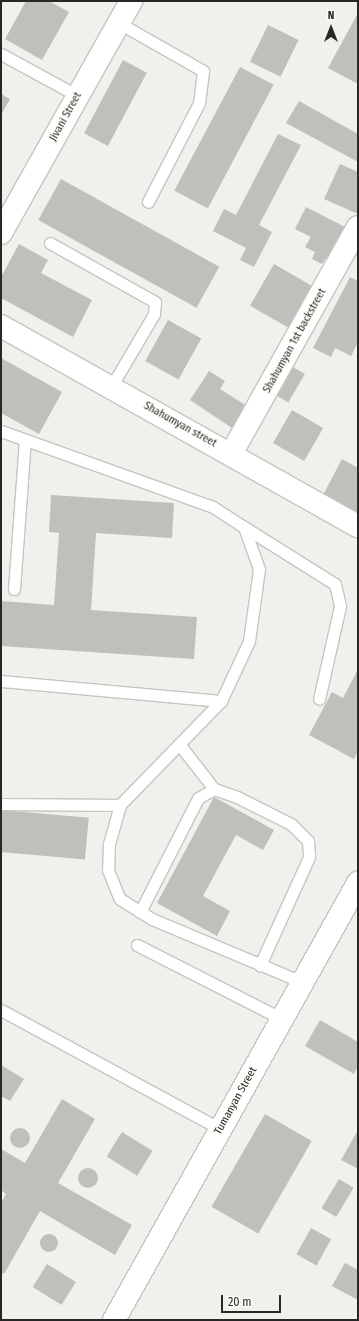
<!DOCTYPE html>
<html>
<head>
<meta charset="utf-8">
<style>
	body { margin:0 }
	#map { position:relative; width:359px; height:1321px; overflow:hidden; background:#f1f0ec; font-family:"Fira Sans Condensed",sans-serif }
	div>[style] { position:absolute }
	.building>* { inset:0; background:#bfbfbb; transform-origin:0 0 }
	.round { border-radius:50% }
	.roads { filter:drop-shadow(1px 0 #c5c5c1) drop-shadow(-1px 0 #c5c5c1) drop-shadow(0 1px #c5c5c1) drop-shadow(0 -1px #c5c5c1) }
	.lane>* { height:11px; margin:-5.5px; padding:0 5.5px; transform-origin:5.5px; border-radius:5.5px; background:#fff }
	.street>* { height:22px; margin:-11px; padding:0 11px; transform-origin:11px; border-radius:11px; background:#fff }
	.secondary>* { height:22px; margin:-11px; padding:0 11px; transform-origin:11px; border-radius:11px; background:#fff }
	span { translate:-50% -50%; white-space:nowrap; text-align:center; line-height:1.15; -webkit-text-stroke:3px #fefef9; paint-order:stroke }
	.street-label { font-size:11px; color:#272725 }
	.frame { position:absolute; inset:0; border:2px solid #272725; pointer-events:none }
	.north { position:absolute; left:311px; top:8px; width:40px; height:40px; -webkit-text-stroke:3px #fefef9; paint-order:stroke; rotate:0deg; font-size:11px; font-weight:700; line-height:16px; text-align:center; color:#272725 }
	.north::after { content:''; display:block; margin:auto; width:14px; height:18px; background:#272725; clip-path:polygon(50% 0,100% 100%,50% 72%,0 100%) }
	.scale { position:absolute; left:221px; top:1295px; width:60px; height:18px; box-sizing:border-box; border:2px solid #272725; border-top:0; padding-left:5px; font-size:12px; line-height:14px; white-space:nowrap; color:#272725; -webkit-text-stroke:3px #fefef9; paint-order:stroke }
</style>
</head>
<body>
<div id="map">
	<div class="building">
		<i style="clip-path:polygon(26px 1px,49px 1px,69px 12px,42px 60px,5px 39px)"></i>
		<i style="clip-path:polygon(358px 13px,358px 84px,328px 68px)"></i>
		<i style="left:268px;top:25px;width:34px;height:41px;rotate:26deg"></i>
		<i style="left:123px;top:60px;width:27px;height:83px;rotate:28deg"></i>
		<i style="left:240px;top:67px;width:38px;height:140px;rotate:28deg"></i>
		<i style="clip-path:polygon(1px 94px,10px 99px,1px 115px)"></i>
		<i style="clip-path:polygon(299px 101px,358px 134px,358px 162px,286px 123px)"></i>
		<i style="clip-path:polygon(278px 134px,301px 145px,259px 225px,272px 232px,254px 267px,240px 260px,246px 248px,213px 231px,224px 209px,236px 215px)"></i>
		<i style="clip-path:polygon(340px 164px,358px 172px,358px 214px,324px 199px)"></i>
		<i style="left:61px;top:179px;width:181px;height:47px;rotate:29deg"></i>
		<i style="clip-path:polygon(306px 207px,349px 229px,333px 261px,326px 258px,322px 264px,312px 259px,315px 252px,305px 247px,311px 237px,295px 229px)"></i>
		<i style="clip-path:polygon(19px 244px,48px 260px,41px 273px,92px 300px,73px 337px,1px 298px,1px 277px)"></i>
		<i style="left:274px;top:264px;width:48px;height:48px;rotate:30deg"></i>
		<i style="clip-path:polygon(350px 277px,358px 281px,358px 342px,351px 356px,335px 348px,331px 357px,313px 348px)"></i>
		<i style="left:168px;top:320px;width:38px;height:47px;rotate:29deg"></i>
		<i style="clip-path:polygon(1px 358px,62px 392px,39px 434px,1px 413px)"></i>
		<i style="left:291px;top:366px;width:16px;height:33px;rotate:30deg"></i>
		<i style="clip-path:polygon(209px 371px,225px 381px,220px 389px,250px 408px,235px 430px,190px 400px)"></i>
		<i style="left:292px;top:410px;width:36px;height:38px;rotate:30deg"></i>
		<i style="clip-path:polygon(342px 459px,358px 468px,358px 513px,323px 495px)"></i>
		<i style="clip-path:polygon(51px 495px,174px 503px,172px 538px,96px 533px,91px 610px,197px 617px,194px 659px,1px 646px,1px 601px,54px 605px,59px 533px,49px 532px)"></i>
		<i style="clip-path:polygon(358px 669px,358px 751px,354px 759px,309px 735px,332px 692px,343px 698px)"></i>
		<i style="clip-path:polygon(214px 797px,274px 830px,263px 850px,236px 835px,203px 896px,230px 911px,217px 936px,157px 903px)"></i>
		<i style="left:1px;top:810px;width:88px;height:42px;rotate:5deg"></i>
		<i style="clip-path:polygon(320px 1020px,358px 1042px,358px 1066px,354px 1074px,305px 1046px)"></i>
		<i style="clip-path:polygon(1px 1065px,24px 1079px,10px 1101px,1px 1096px)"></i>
		<i style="clip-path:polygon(62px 1099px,95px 1119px,58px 1183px,132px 1225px,115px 1255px,40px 1211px,4px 1274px,1px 1272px,1px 1203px,6px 1194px,1px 1190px,1px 1149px,25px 1163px)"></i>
		<i style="left:265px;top:1114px;width:54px;height:107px;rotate:30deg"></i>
		<i class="round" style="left:10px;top:1128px;width:20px;height:20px"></i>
		<i style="clip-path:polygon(358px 1130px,358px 1169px,341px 1160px)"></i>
		<i style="left:122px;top:1132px;width:36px;height:29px;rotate:32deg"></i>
		<i class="round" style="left:78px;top:1168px;width:20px;height:20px"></i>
		<i style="left:339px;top:1179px;width:17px;height:34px;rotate:31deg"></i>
		<i style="left:311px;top:1228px;width:23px;height:30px;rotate:29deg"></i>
		<i class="round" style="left:40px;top:1234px;width:18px;height:18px"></i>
		<i style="clip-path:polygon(345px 1263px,358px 1270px,358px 1300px,332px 1286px)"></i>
		<i style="left:47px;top:1264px;width:34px;height:27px;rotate:32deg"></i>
	</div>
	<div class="roads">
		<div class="lane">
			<i style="left:119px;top:23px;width:97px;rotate:29.7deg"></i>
			<i style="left:203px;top:71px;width:32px;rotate:97deg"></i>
			<i style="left:199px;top:103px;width:111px;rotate:117.3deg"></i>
			<i style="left:1px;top:54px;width:88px;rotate:28.6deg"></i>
			<i style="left:50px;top:243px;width:120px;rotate:29.3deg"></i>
			<i style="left:155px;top:302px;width:12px;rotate:95deg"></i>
			<i style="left:154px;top:314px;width:85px;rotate:120.5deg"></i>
			<i style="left:1px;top:431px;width:225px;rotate:19.7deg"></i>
			<i style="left:213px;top:507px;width:37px;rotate:33deg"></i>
			<i style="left:244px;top:527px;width:45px;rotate:70.3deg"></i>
			<i style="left:259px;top:569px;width:73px;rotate:97.9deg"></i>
			<i style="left:249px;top:641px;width:66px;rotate:115deg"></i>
			<i style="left:221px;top:701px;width:145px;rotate:134.2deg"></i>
			<i style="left:120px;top:805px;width:41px;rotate:105.8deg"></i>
			<i style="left:109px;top:844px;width:26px;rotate:92deg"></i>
			<i style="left:108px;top:870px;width:31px;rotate:68deg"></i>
			<i style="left:120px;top:899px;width:38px;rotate:32deg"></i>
			<i style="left:152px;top:919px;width:163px;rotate:22.8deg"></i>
			<i style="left:244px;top:527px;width:107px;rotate:32.1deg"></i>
			<i style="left:335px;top:584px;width:23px;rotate:77deg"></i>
			<i style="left:340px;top:606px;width:95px;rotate:102.7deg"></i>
			<i style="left:14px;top:589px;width:149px;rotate:-85.8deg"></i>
			<i style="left:1px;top:681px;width:221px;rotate:5.2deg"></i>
			<i style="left:179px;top:744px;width:57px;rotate:52.1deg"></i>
			<i style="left:1px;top:804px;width:119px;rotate:0.5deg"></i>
			<i style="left:140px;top:912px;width:128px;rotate:-63deg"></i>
			<i style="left:198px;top:798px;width:18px;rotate:-29deg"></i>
			<i style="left:214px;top:789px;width:24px;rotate:19deg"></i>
			<i style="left:237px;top:797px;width:60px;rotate:26.6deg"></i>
			<i style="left:291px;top:824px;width:24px;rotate:45deg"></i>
			<i style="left:308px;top:841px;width:16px;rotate:86deg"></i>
			<i style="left:309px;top:857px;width:119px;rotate:114.4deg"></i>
			<i style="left:137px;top:945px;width:163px;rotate:27deg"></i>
			<i style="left:1px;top:1010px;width:249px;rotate:28.5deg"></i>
		</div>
		<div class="street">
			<i style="left:231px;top:454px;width:260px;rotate:-60.8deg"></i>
			<i style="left:114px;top:1320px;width:501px;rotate:-60.82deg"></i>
		</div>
		<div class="secondary">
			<i style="left:1px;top:233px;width:266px;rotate:-60.7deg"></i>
			<i style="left:1px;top:326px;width:409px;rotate:29.3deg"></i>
		</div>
	</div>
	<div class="street-label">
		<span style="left:66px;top:117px;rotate:-61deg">Jivani Street</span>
		<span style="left:295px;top:341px;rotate:-61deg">Shahumyan 1st backstreet</span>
		<span style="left:180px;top:425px;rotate:29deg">Shahumyan street</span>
		<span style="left:236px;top:1101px;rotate:-61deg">Tumanyan Street</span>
	</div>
	<div class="frame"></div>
	<div class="north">N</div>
	<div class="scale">20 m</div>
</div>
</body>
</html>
